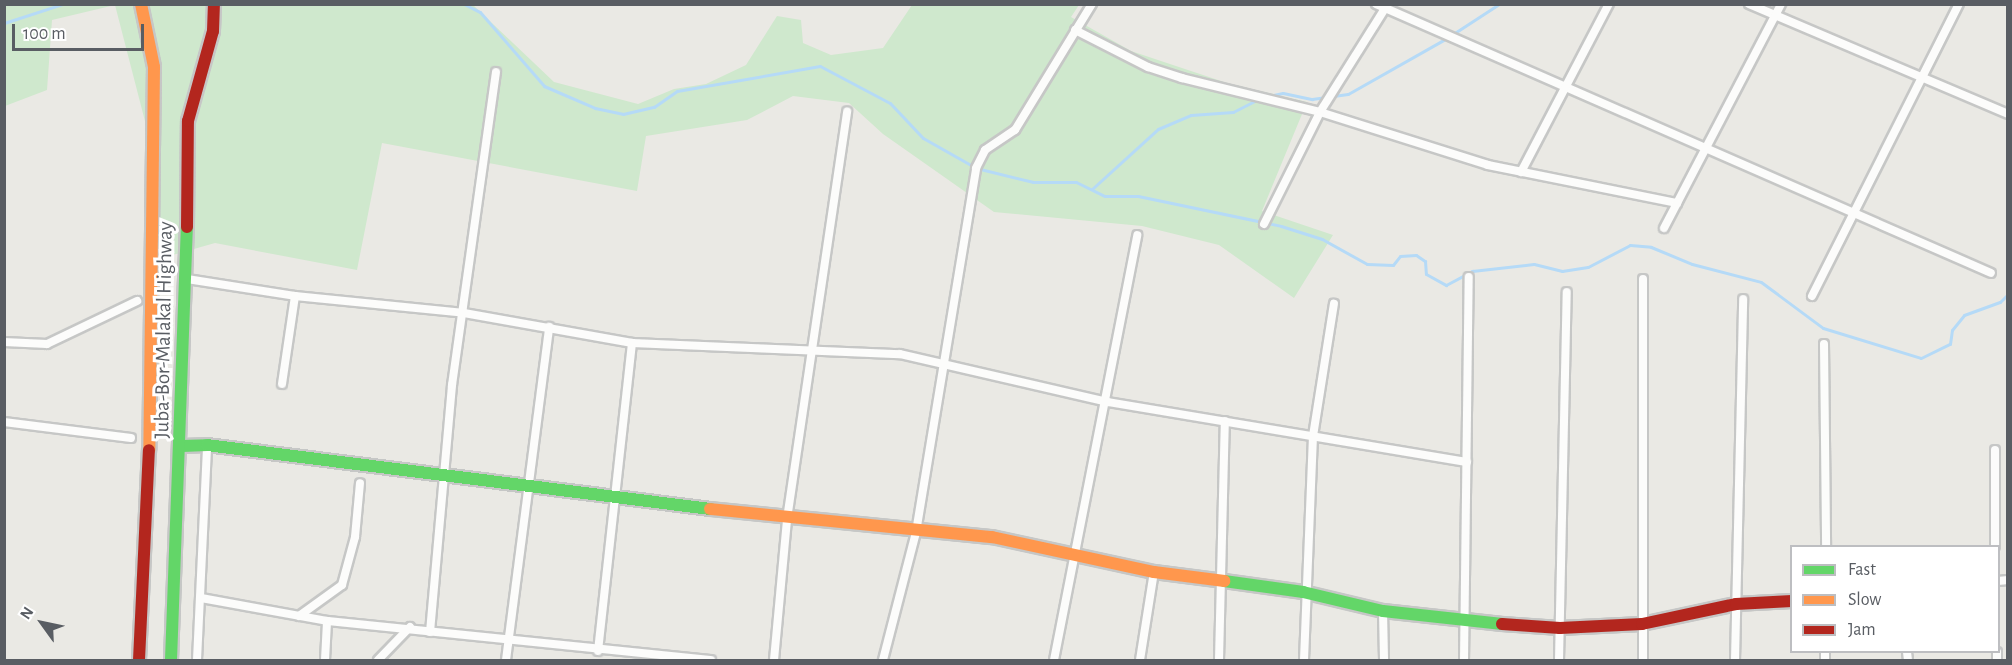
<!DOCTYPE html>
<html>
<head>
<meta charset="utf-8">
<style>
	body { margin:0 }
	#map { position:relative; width:2012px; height:665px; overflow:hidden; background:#eae9e4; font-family:"Alegreya Sans",sans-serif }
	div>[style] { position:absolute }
	.green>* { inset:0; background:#cfe8cd }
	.stream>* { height:3px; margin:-1.5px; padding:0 1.5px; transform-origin:1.5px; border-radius:1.5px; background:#b5daf7 }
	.roads { filter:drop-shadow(2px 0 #c6c7c6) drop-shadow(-2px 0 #c6c7c6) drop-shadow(0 2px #c6c7c6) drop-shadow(0 -2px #c6c7c6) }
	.street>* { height:8px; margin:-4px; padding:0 4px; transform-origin:4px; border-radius:4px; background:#fcfcfb }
	.fast>* { height:12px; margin:-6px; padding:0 6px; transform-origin:6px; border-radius:6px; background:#63d668 }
	.slow>* { height:12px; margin:-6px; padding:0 6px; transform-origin:6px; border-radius:6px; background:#ff974d }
	.jam>* { height:12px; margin:-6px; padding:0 6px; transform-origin:6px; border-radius:6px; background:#b3261e }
	span { translate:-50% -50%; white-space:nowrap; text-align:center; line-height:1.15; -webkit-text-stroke:6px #fff; paint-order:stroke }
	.street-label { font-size:21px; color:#595d63 }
	.frame { position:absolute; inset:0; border:6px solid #595d63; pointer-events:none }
	.legend { position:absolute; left:1790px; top:545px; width:210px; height:108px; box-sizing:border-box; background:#fff; border:2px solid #bdbec1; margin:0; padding:8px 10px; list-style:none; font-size:18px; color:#595d63 }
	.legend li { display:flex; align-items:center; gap:12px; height:30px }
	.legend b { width:30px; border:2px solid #bdbec1 }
	.north { position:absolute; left:12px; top:593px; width:60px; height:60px; -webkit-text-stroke:4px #fff; paint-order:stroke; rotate:303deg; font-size:16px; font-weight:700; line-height:24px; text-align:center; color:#595d63 }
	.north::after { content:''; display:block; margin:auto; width:21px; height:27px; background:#595d63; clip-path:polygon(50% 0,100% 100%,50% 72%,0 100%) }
	.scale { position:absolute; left:12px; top:24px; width:132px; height:27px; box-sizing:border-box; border:3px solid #595d63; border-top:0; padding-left:8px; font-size:18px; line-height:21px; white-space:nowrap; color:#595d63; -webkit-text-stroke:4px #fff; paint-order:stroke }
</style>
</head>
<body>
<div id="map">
	<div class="green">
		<i style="clip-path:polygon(5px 5px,473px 5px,554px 82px,638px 104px,674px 89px,706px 84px,746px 65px,777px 16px,801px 20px,803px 43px,831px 55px,883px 48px,912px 5px,1079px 5px,1071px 17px,1131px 51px,1227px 83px,1307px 102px,1262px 211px,1333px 235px,1294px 298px,1219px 245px,1142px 226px,994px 212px,883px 134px,849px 103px,793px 96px,747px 120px,646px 136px,637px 191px,382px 143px,357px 270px,215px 243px,148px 262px,147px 129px,115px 5px,52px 20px,47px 90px,5px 106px)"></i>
	</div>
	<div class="stream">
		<i style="left:464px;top:4px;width:18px;rotate:27deg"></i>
		<i style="left:480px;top:12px;width:98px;rotate:49.1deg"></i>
		<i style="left:544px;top:86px;width:56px;rotate:23.3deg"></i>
		<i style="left:595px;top:108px;width:29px;rotate:12deg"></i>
		<i style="left:623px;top:114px;width:32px;rotate:-13deg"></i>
		<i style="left:654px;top:107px;width:28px;rotate:-35deg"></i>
		<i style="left:677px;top:91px;width:145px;rotate:-9.9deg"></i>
		<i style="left:820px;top:66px;width:79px;rotate:27.9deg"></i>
		<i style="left:890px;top:103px;width:48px;rotate:46.7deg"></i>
		<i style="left:923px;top:138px;width:61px;rotate:29.5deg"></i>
		<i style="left:976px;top:168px;width:59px;rotate:13.8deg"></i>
		<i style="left:1033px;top:182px;width:43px"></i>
		<i style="left:1076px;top:182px;width:32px;rotate:26deg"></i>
		<i style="left:1105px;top:196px;width:33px"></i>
		<i style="left:1138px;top:196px;width:146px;rotate:11.8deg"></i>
		<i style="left:1281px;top:226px;width:43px;rotate:17.6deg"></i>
		<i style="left:1322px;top:239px;width:51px;rotate:29.1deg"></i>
		<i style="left:1367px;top:264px;width:26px;rotate:2deg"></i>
		<i style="left:1393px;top:265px;width:11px;rotate:-52deg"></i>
		<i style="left:1400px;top:256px;width:16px;rotate:-4deg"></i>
		<i style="left:1416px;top:255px;width:11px;rotate:34deg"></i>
		<i style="left:1425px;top:261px;width:13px;rotate:86deg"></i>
		<i style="left:1426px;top:274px;width:23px;rotate:29deg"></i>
		<i style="left:1446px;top:285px;width:30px;rotate:-28deg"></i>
		<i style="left:1472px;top:271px;width:62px;rotate:-6.4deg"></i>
		<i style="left:1534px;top:264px;width:29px;rotate:14deg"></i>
		<i style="left:1562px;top:271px;width:26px;rotate:-9deg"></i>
		<i style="left:1588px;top:267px;width:47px;rotate:-27.6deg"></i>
		<i style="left:1630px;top:245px;width:21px;rotate:5deg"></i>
		<i style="left:1651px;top:247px;width:44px;rotate:22.5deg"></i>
		<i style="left:1692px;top:264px;width:71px;rotate:14.6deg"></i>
		<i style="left:1761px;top:282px;width:77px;rotate:36.6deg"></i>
		<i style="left:1823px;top:328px;width:102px;rotate:17deg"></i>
		<i style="left:1921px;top:358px;width:32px;rotate:-26deg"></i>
		<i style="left:1950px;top:344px;width:14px;rotate:-82deg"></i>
		<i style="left:1952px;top:330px;width:19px;rotate:-51deg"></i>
		<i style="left:1964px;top:315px;width:38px;rotate:-20deg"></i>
		<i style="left:2000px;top:302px;width:11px;rotate:-45deg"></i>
		<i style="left:4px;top:23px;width:62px;rotate:-17.9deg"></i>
		<i style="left:1453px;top:34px;width:55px;rotate:-33.1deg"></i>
		<i style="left:1269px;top:96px;width:14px;rotate:-12deg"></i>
		<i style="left:1283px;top:93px;width:30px;rotate:12deg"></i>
		<i style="left:1312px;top:99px;width:36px;rotate:-8deg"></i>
		<i style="left:1348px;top:94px;width:114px;rotate:-29.5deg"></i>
		<i style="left:1092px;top:189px;width:89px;rotate:-42.3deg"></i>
		<i style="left:1158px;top:129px;width:36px;rotate:-23deg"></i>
		<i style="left:1191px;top:115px;width:42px;rotate:-4.1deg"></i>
		<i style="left:1233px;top:112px;width:27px;rotate:-27deg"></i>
	</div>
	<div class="roads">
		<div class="street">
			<i style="left:1376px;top:4px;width:671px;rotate:23.62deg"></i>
			<i style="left:1749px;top:4px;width:281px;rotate:23deg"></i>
			<i style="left:1075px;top:30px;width:82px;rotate:26.9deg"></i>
			<i style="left:1148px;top:67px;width:36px;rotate:18deg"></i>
			<i style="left:1182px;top:78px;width:142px;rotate:13.8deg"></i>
			<i style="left:1320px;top:112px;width:176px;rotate:17.5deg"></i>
			<i style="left:1488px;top:165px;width:193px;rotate:11.4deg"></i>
			<i style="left:1521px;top:172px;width:190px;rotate:-62.4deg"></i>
			<i style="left:1264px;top:224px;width:125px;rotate:-63.4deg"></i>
			<i style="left:1320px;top:112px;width:126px;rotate:-57.9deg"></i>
			<i style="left:1664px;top:228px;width:253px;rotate:-62.4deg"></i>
			<i style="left:187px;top:279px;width:109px;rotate:8.9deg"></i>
			<i style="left:295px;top:296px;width:170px;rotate:5.7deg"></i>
			<i style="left:464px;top:313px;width:171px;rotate:10.1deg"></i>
			<i style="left:632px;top:343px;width:268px;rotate:2.4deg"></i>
			<i style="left:900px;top:354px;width:213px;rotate:13deg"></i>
			<i style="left:1108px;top:402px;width:364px;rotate:9.5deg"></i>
			<i style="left:1812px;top:296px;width:327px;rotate:-63.3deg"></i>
			<i style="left:4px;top:342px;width:43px;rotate:2.7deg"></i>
			<i style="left:47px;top:344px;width:100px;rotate:-25.5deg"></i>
			<i style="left:1824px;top:344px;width:202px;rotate:89.4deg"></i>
			<i style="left:282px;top:384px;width:89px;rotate:-81.6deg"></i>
			<i style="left:4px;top:422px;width:128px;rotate:7.2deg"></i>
			<i style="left:1995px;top:450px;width:96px;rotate:90deg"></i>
			<i style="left:1998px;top:581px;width:10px;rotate:-6deg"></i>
			<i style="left:201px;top:598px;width:128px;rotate:10.3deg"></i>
			<i style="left:327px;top:621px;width:386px;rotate:5.8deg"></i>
			<i style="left:1383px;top:611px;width:49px;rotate:88.8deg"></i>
			<i style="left:299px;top:616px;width:53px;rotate:-35.8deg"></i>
			<i style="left:342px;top:585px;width:50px;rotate:-74.8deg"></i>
			<i style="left:355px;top:537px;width:54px;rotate:-84.7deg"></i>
			<i style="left:430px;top:632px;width:248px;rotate:-84.9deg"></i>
			<i style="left:452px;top:385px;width:316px;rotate:-82deg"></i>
			<i style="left:598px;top:651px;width:310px;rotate:-83.7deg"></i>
			<i style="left:1825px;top:652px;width:8px;rotate:90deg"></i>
			<i style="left:1907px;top:652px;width:8px;rotate:83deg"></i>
			<i style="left:1997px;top:652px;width:8px;rotate:90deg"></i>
			<i style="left:197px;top:660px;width:215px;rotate:-87.3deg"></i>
			<i style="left:325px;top:660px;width:39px;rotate:-87deg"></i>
			<i style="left:378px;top:660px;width:46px;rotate:-45.9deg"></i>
			<i style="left:506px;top:660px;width:336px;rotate:-82.6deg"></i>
			<i style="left:774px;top:660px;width:142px;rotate:-84.7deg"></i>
			<i style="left:787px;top:519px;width:412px;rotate:-81.6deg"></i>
			<i style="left:883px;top:660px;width:132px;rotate:-75.5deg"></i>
			<i style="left:916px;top:532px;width:369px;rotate:-80.6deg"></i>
			<i style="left:976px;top:168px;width:20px;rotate:-63deg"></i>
			<i style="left:985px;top:150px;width:36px;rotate:-34deg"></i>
			<i style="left:1015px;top:130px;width:148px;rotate:-58.6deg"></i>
			<i style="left:1054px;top:660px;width:433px;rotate:-78.9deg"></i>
			<i style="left:1140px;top:660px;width:89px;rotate:-81deg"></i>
			<i style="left:1219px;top:660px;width:239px;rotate:-88.6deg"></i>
			<i style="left:1304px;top:660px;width:224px;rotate:-87.7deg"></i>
			<i style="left:1313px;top:436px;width:134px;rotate:-81deg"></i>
			<i style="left:1464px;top:660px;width:383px;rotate:-89.3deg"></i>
			<i style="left:1559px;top:660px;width:368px;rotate:-88.8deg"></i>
			<i style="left:1643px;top:660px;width:381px;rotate:-90deg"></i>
			<i style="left:1735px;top:660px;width:361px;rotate:-88.7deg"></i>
		</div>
		<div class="fast">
			<i style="left:182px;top:446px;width:25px;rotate:-2deg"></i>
			<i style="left:207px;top:445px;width:507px;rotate:7.25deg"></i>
			<i style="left:1224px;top:581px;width:80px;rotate:7.9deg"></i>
			<i style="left:1303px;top:592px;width:82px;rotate:13.4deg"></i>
			<i style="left:1383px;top:611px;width:120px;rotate:6.2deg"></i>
			<i style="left:171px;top:660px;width:433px;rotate:-87.9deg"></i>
		</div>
		<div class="slow">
			<i style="left:141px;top:4px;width:64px;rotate:78.3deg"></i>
			<i style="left:154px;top:67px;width:383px;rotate:90.7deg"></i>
			<i style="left:710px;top:509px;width:283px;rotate:5.7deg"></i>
			<i style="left:992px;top:537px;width:166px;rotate:12.2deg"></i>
			<i style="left:1154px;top:572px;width:71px;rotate:7.3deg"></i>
		</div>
		<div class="jam">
			<i style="left:187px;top:227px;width:106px;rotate:-89.5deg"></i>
			<i style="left:188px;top:121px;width:93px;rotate:-74.5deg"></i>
			<i style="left:213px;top:31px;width:27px;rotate:-88deg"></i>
			<i style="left:1502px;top:624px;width:58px;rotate:3.9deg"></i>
			<i style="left:1560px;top:628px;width:82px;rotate:-2.8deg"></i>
			<i style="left:1642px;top:624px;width:96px;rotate:-12deg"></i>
			<i style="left:1736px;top:604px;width:56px;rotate:-3.1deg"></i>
			<i style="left:139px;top:660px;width:210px;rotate:-87.3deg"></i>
		</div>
	</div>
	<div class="street-label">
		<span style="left:164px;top:330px;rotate:-89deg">Juba-Bor-Malakal Highway</span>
	</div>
	<div class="frame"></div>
	<ul class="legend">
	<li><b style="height:8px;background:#63d668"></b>Fast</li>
	<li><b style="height:8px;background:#ff974d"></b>Slow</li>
	<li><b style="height:8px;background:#b3261e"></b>Jam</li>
	</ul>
	<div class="north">N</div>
	<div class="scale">100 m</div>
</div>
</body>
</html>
